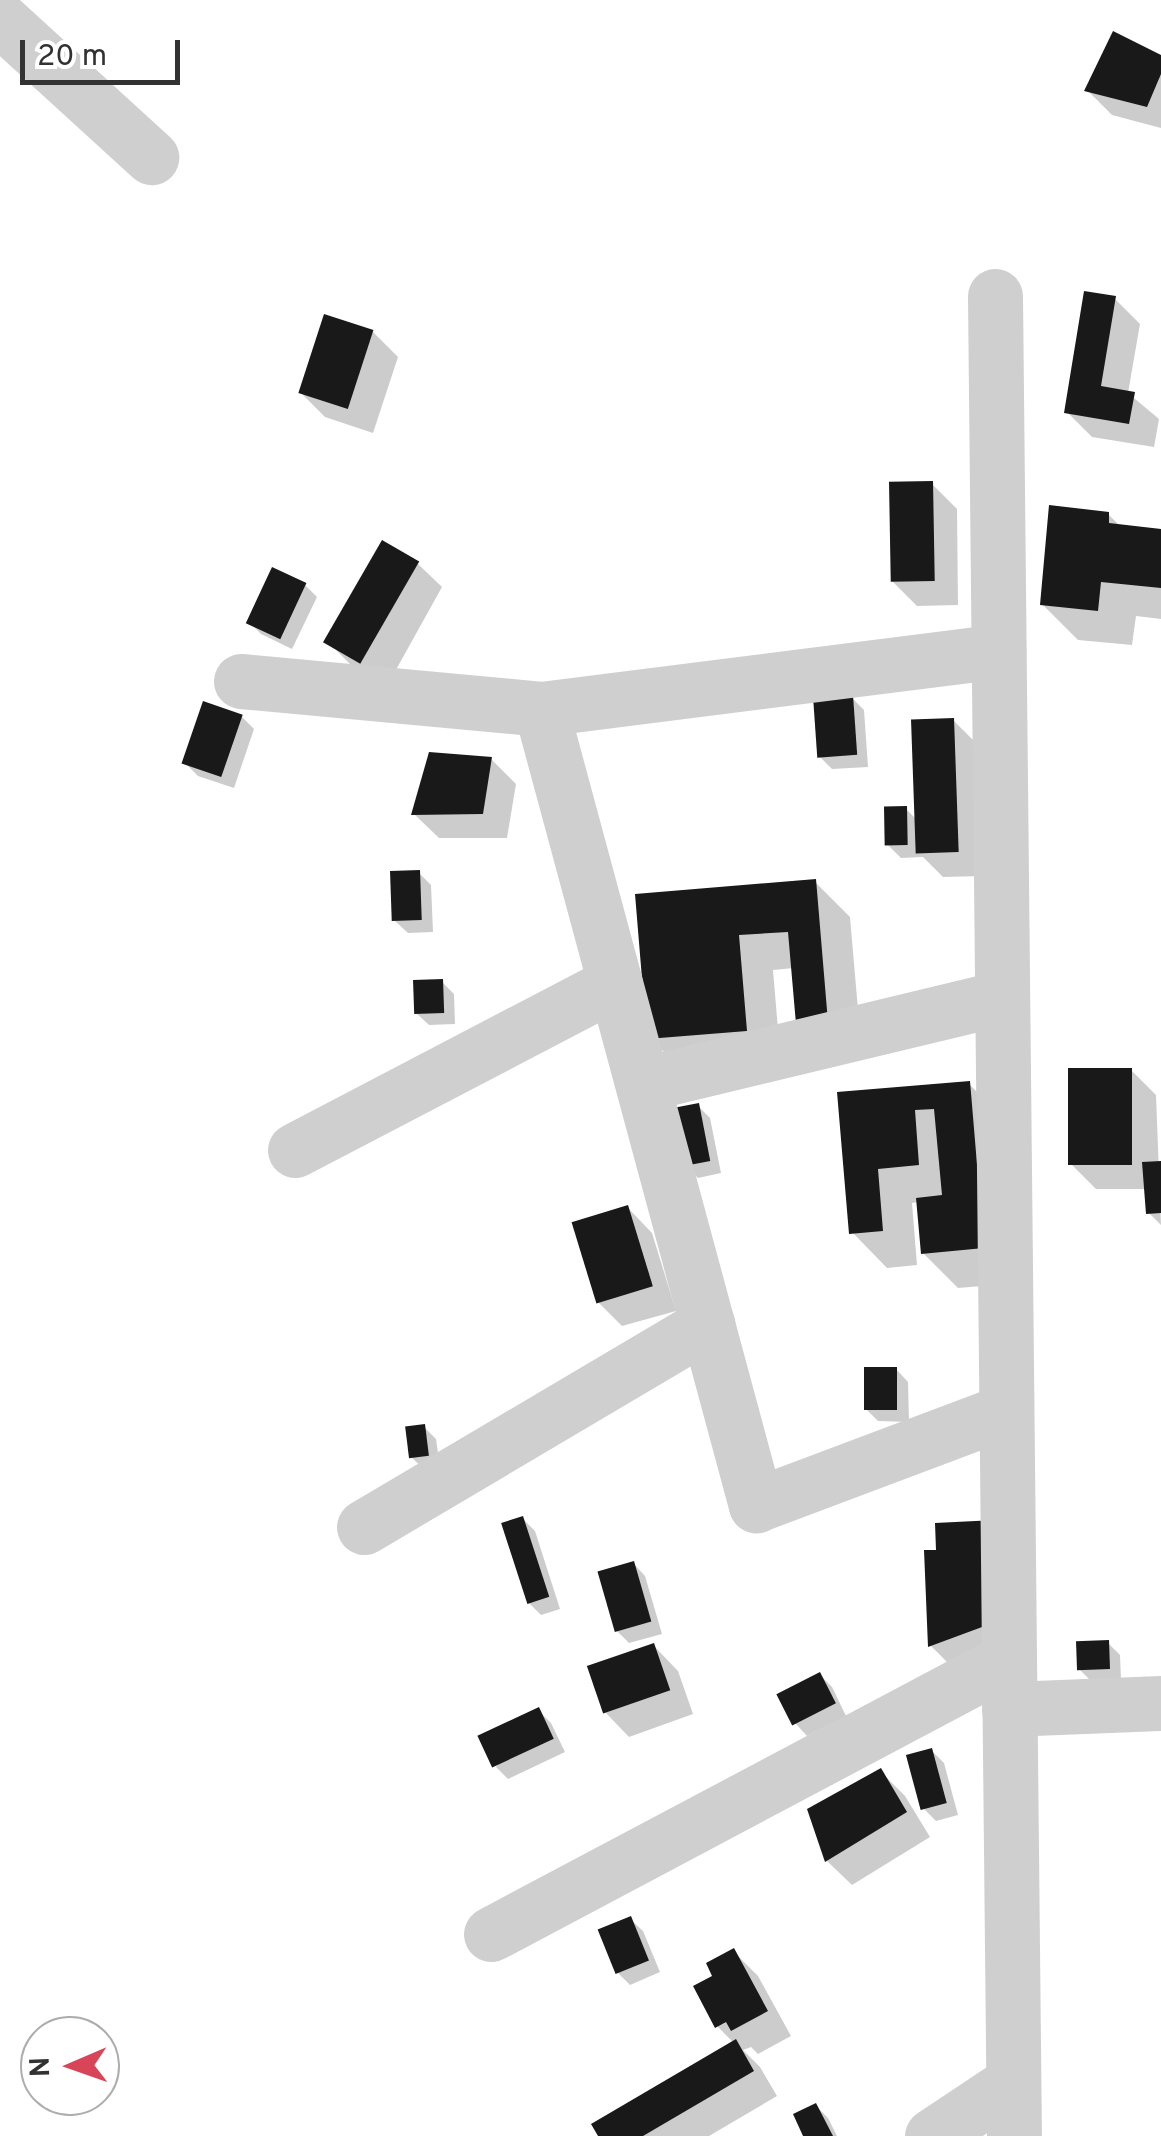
<!DOCTYPE html>
<html>
<head>
<meta charset="utf-8">
<style>
	body { margin:0 }
	#map { position:relative; width:1161px; height:2136px; overflow:hidden; background:#fff; font-family:Overpass,sans-serif }
	div>[style] { position:absolute }
	.shadow>* { inset:0; background:#0003 }
	.building>* { inset:0; background:#191919; transform-origin:0 0 }
	.minor>* { height:55px; margin:-27.5px; padding:0 27.5px; transform-origin:27.5px; border-radius:27.5px; background:#cfcfcf }
	span { translate:-50% -50%; white-space:nowrap; text-align:center; line-height:1.15; -webkit-text-stroke:10px #fff; paint-order:stroke }
	.north { position:absolute; left:20px; top:2016px; width:100px; height:100px; box-sizing:border-box; background:#fff; border:2px solid #adadad; border-radius:50%; rotate:268deg; font-size:28px; font-weight:700; line-height:40px; text-align:center; color:#323232 }
	.north::after { content:''; display:block; margin:auto; width:35px; height:45px; background:#d84559; clip-path:polygon(50% 0,100% 100%,50% 72%,0 100%) }
	.scale { position:absolute; left:20px; top:40px; width:160px; height:45px; box-sizing:border-box; border:5px solid #323232; border-top:0; padding-left:12px; font-size:30px; line-height:35px; white-space:nowrap; color:#323232; -webkit-text-stroke:8px #fff; paint-order:stroke }
</style>
</head>
<body>
<div id="map">
	<div class="shadow">
		<i style="clip-path:polygon(1161px 58px,1161px 128px,1112px 115px,1087px 90px)"></i>
		<i style="clip-path:polygon(1115px 299px,1140px 324px,1128px 393px,1159px 419px,1154px 447px,1092px 437px,1067px 412px)"></i>
		<i style="clip-path:polygon(373px 332px,398px 357px,373px 433px,325px 417px,300px 392px)"></i>
		<i style="clip-path:polygon(932px 484px,957px 509px,958px 605px,917px 606px,892px 581px)"></i>
		<i style="clip-path:polygon(1108px 514px,1121px 527px,1161px 531px,1161px 619px,1136px 616px,1132px 645px,1078px 640px,1042px 604px)"></i>
		<i style="clip-path:polygon(417px 563px,442px 587px,387px 686px,353px 667px,328px 642px)"></i>
		<i style="clip-path:polygon(305px 585px,317px 597px,292px 649px,261px 634px,249px 622px)"></i>
		<i style="clip-path:polygon(852px 698px,864px 710px,868px 767px,832px 769px,819px 756px)"></i>
		<i style="clip-path:polygon(242px 717px,254px 729px,234px 788px,198px 776px,185px 763px)"></i>
		<i style="clip-path:polygon(953px 720px,978px 745px,983px 876px,943px 877px,923px 857px,901px 858px,888px 845px,906px 809px,917px 820px)"></i>
		<i style="clip-path:polygon(491px 759px,516px 784px,507px 838px,439px 838px,414px 814px)"></i>
		<i style="clip-path:polygon(419px 873px,431px 885px,433px 932px,408px 933px,395px 921px)"></i>
		<i style="clip-path:polygon(815px 882px,850px 917px,862px 1056px,834px 1059px,794px 968px,773px 970px,781px 1065px,685px 1073px,650px 1038px,638px 897px)"></i>
		<i style="clip-path:polygon(442px 982px,454px 994px,455px 1024px,429px 1025px,416px 1013px)"></i>
		<i style="clip-path:polygon(1131px 1070px,1156px 1095px,1161px 1225px,1149px 1213px,1147px 1189px,1096px 1189px,1071px 1164px)"></i>
		<i style="clip-path:polygon(969px 1084px,1004px 1119px,1018px 1283px,958px 1288px,923px 1253px,919px 1202px,912px 1203px,917px 1265px,887px 1268px,852px 1232px,840px 1094px)"></i>
		<i style="clip-path:polygon(698px 1106px,710px 1118px,721px 1173px,698px 1178px,685px 1165px)"></i>
		<i style="clip-path:polygon(628px 1208px,652px 1233px,676px 1311px,622px 1326px,597px 1301px)"></i>
		<i style="clip-path:polygon(896px 1369px,908px 1382px,909px 1422px,878px 1421px,866px 1409px)"></i>
		<i style="clip-path:polygon(424px 1427px,436px 1439px,440px 1467px,425px 1470px,412px 1458px)"></i>
		<i style="clip-path:polygon(523px 1519px,535px 1531px,560px 1609px,541px 1615px,529px 1603px)"></i>
		<i style="clip-path:polygon(939px 1552px,1025px 1645px,955px 1670px,930px 1645px)"></i>
		<i style="clip-path:polygon(633px 1563px,645px 1576px,662px 1634px,629px 1643px,617px 1631px)"></i>
		<i style="clip-path:polygon(1108px 1643px,1120px 1655px,1121px 1680px,1092px 1682px,1079px 1669px)"></i>
		<i style="clip-path:polygon(654px 1646px,678px 1671px,693px 1714px,629px 1737px,605px 1712px)"></i>
		<i style="clip-path:polygon(820px 1675px,832px 1687px,846px 1716px,807px 1736px,795px 1723px)"></i>
		<i style="clip-path:polygon(538px 1710px,551px 1723px,565px 1752px,508px 1779px,496px 1767px)"></i>
		<i style="clip-path:polygon(932px 1751px,944px 1763px,958px 1815px,936px 1821px,923px 1808px)"></i>
		<i style="clip-path:polygon(880px 1771px,905px 1796px,930px 1837px,852px 1885px,827px 1861px)"></i>
		<i style="clip-path:polygon(630px 1919px,643px 1931px,660px 1972px,630px 1985px,618px 1973px)"></i>
		<i style="clip-path:polygon(733px 1951px,758px 1976px,791px 2036px,758px 2054px,751px 2047px,743px 2050px,760px 2067px,777px 2096px,709px 2136px,601px 2136px,734px 2043px,717px 2026px,716px 1977px)"></i>
		<i style="clip-path:polygon(816px 2106px,828px 2118px,837px 2136px,806px 2136px)"></i>
	</div>
	<div class="building">
		<i style="clip-path:polygon(1113px 31px,1161px 55px,1161px 74px,1147px 107px,1084px 91px)"></i>
		<i style="clip-path:polygon(1084px 291px,1116px 296px,1101px 386px,1135px 392px,1129px 424px,1064px 413px)"></i>
		<i style="left:324px;top:314px;width:52px;height:83px;rotate:18deg"></i>
		<i style="left:933px;top:481px;width:100px;height:44px;rotate:89deg"></i>
		<i style="clip-path:polygon(1049px 505px,1109px 512px,1109px 523px,1161px 529px,1161px 588px,1101px 582px,1098px 611px,1040px 605px)"></i>
		<i style="left:382px;top:540px;width:43px;height:118px;rotate:30deg"></i>
		<i style="left:272px;top:567px;width:38px;height:62px;rotate:25deg"></i>
		<i style="left:853px;top:695px;width:60px;height:40px;rotate:86deg"></i>
		<i style="left:203px;top:701px;width:42px;height:66px;rotate:19deg"></i>
		<i style="left:954px;top:718px;width:134px;height:43px;rotate:88deg"></i>
		<i style="clip-path:polygon(429px 752px,492px 757px,483px 814px,411px 815px)"></i>
		<i style="left:907px;top:806px;width:39px;height:23px;rotate:89deg"></i>
		<i style="left:420px;top:870px;width:50px;height:30px;rotate:88deg"></i>
		<i style="clip-path:polygon(816px 879px,828px 1022px,796px 1024px,788px 932px,739px 935px,747px 1031px,647px 1039px,635px 894px)"></i>
		<i style="left:443px;top:979px;width:34px;height:30px;rotate:88deg"></i>
		<i style="left:1068px;top:1068px;width:64px;height:97px"></i>
		<i style="clip-path:polygon(970px 1081px,984px 1248px,921px 1254px,916px 1198px,942px 1195px,934px 1109px,915px 1110px,919px 1165px,878px 1169px,883px 1231px,849px 1234px,837px 1092px)"></i>
		<i style="left:699px;top:1103px;width:59px;height:28px;rotate:79deg"></i>
		<i style="clip-path:polygon(1161px 1161px,1161px 1213px,1146px 1214px,1142px 1162px)"></i>
		<i style="left:628px;top:1205px;width:85px;height:59px;rotate:73deg"></i>
		<i style="left:864px;top:1367px;width:33px;height:43px"></i>
		<i style="left:425px;top:1424px;width:32px;height:20px;rotate:83deg"></i>
		<i style="left:523px;top:1516px;width:85px;height:23px;rotate:72deg"></i>
		<i style="clip-path:polygon(996px 1520px,1001px 1620px,928px 1647px,924px 1550px,936px 1550px,935px 1523px)"></i>
		<i style="left:634px;top:1561px;width:63px;height:38px;rotate:74deg"></i>
		<i style="left:1109px;top:1640px;width:29px;height:33px;rotate:88deg"></i>
		<i style="left:654px;top:1643px;width:50px;height:71px;rotate:71deg"></i>
		<i style="left:820px;top:1672px;width:35px;height:49px;rotate:63deg"></i>
		<i style="left:539px;top:1707px;width:35px;height:68px;rotate:65deg"></i>
		<i style="left:932px;top:1748px;width:57px;height:27px;rotate:75deg"></i>
		<i style="clip-path:polygon(881px 1768px,907px 1812px,825px 1862px,807px 1809px)"></i>
		<i style="left:631px;top:1916px;width:48px;height:36px;rotate:68deg"></i>
		<i style="clip-path:polygon(734px 1948px,768px 2011px,731px 2031px,726px 2022px,715px 2028px,693px 1986px,712px 1976px,706px 1963px)"></i>
		<i style="clip-path:polygon(736px 2039px,754px 2071px,643px 2136px,598px 2136px,591px 2124px)"></i>
		<i style="clip-path:polygon(816px 2103px,833px 2136px,803px 2136px,793px 2114px)"></i>
	</div>
	<div class="minor">
		<i style="left:0;top:19px;width:205px;rotate:42.4deg"></i>
		<i style="left:995px;top:296px;width:1840px;rotate:89.41deg"></i>
		<i style="left:241px;top:681px;width:301px;rotate:5.3deg"></i>
		<i style="left:541px;top:709px;width:461px;rotate:-7.2deg"></i>
		<i style="left:541px;top:709px;width:825px;rotate:74.89deg"></i>
		<i style="left:756px;top:1505px;width:267px;rotate:-20.6deg"></i>
		<i style="left:643px;top:1084px;width:369px;rotate:-13.5deg"></i>
		<i style="left:295px;top:1150px;width:361px;rotate:-27.6deg"></i>
		<i style="left:364px;top:1527px;width:399px;rotate:-30.6deg"></i>
		<i style="left:1009px;top:1709px;width:152px;rotate:-2.3deg"></i>
		<i style="left:491px;top:1934px;width:586px;rotate:-27.96deg"></i>
		<i style="left:932px;top:2136px;width:97px;rotate:-33.7deg"></i>
	</div>
	<div class="north">N</div>
	<div class="scale">20 m</div>
</div>
</body>
</html>
